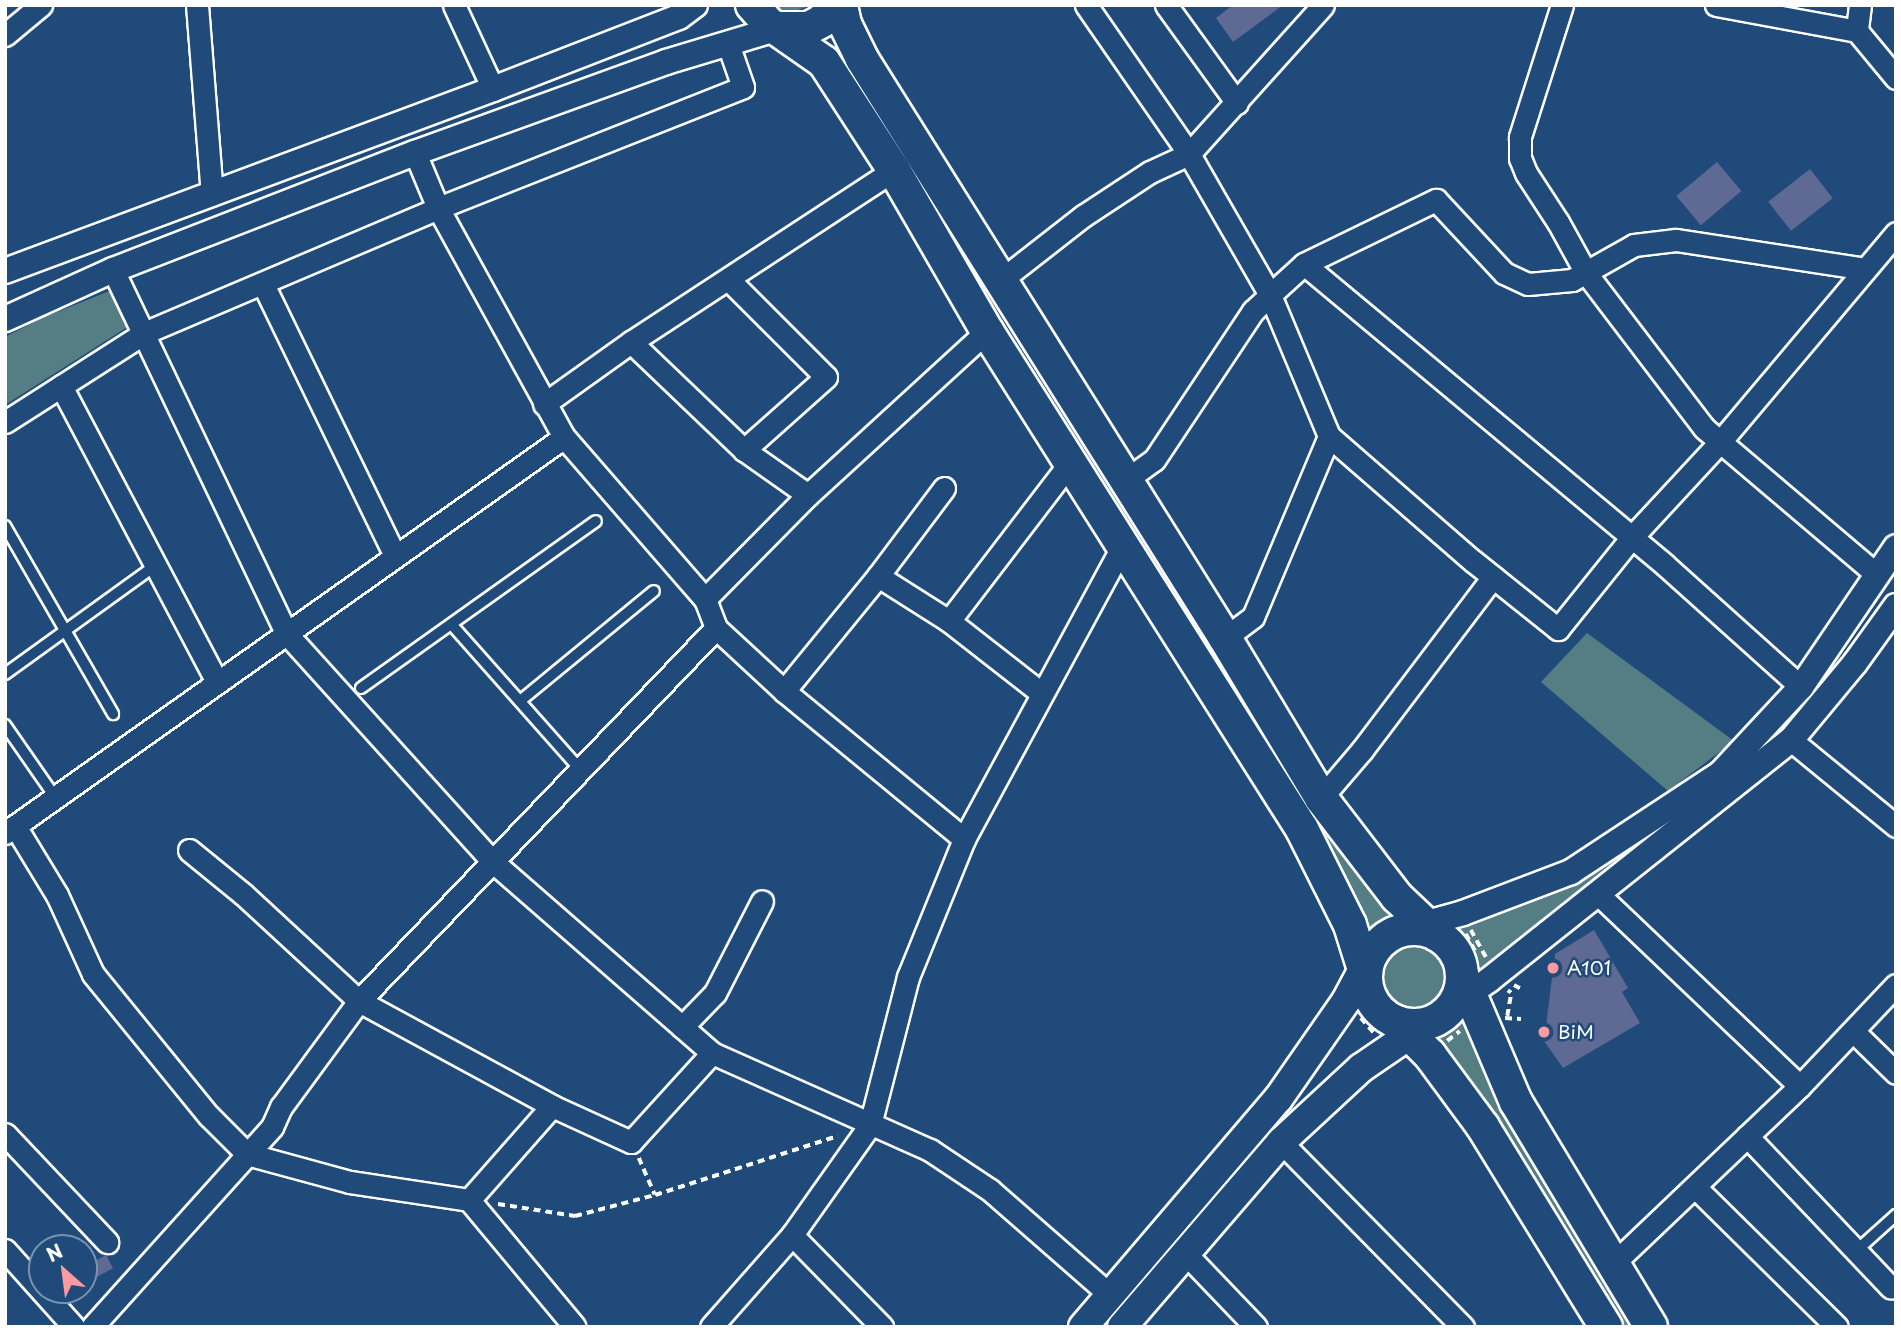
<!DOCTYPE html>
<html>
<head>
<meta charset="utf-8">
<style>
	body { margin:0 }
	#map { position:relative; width:1901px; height:1332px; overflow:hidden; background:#1f4a7a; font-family:"Playpen Sans",sans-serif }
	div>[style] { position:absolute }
	.green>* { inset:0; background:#557d84 }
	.round { border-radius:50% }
	.building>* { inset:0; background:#5f6a94; transform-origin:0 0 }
	.path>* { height:3.5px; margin-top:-1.75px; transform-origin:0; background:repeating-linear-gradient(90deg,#fff 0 7px,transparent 0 12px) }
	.roads { filter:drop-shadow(2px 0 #fff) drop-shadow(-2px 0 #fff) drop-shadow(0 2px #fff) drop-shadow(0 -2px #fff) }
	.service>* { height:10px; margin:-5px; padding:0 5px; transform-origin:5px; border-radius:5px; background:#1f4a7a }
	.minor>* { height:21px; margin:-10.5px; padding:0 10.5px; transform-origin:10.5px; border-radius:10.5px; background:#1f4a7a }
	.tertiary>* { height:24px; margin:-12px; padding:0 12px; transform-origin:12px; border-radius:12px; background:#1f4a7a }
	.secondary>* { height:28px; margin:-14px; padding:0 14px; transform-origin:14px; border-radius:14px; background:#1f4a7a }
	.primary>* { height:32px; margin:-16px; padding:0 16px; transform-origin:16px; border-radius:16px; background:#1f4a7a }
	.primary>.ring { margin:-16px; padding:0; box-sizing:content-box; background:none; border:32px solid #1f4a7a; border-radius:50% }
	.dots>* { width:19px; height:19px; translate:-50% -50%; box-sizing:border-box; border:4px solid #1f4a7a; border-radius:50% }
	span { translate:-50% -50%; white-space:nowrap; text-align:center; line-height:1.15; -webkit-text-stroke:5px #1f4a7a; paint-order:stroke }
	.poi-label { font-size:19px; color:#fff }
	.left { translate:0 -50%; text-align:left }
	.frame { position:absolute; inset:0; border:7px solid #fff; pointer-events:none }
	.north { position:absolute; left:28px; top:1234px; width:70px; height:70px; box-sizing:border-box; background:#1f4a7a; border:2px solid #7992af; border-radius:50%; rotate:332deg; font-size:19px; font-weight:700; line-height:28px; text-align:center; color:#fff }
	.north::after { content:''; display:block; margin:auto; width:24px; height:32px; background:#ff9aa2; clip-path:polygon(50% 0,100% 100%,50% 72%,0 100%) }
</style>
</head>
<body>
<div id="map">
	<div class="green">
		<i style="clip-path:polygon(770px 5px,811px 5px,790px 13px)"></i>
		<i style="clip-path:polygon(112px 290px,129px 326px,5px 405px,5px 337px,42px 318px)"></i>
		<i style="clip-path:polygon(1587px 633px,1734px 741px,1668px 791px,1541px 682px)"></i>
		<i style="clip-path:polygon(1724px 781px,1480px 973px,1456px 928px,1470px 926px,1587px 878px)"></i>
		<i style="clip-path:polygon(1296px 787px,1319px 823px,1402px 917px,1382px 924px,1367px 939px,1289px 791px)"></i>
		<i class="round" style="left:1380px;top:945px;width:64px;height:64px"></i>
		<i style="clip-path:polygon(1465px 1014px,1639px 1327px,1622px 1327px,1427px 1037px,1448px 1029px)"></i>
	</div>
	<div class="building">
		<i style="clip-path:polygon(1233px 5px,1283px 5px,1233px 42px,1216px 18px)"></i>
		<i style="left:1717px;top:162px;width:38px;height:53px;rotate:50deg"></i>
		<i style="left:1810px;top:169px;width:37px;height:53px;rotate:52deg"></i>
		<i style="clip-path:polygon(1594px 930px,1628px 988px,1622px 992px,1640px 1023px,1563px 1068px,1544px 1041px,1555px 954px)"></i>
		<i style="left:106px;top:1255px;width:15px;height:18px;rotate:62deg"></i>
	</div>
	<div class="path">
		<i style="left:1471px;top:930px;width:31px;rotate:61deg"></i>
		<i style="left:1466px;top:934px;width:24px;rotate:62deg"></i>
		<i style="left:1514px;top:985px;width:10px;rotate:29deg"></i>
		<i style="left:1507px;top:1016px;width:23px;rotate:-80deg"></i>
		<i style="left:1511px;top:993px;width:4px;rotate:-146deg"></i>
		<i style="left:1361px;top:1018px;width:20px;rotate:49deg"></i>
		<i style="left:1505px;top:1018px;width:16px;rotate:4deg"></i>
		<i style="left:1447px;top:1041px;width:16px;rotate:-38deg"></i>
		<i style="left:639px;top:1158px;width:40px;rotate:66.6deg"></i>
		<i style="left:498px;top:1204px;width:78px;rotate:8.9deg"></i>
		<i style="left:575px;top:1216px;width:83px;rotate:-14.7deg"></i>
		<i style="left:655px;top:1195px;width:192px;rotate:-17.9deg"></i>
	</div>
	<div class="roads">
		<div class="service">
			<i style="left:5px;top:526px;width:217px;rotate:60.1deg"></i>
			<i style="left:452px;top:625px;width:193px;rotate:48.4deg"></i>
			<i style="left:5px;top:674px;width:176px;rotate:-35.8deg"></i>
			<i style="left:361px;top:688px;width:288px;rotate:-35.4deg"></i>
			<i style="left:520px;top:701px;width:173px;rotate:-39.4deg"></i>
			<i style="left:5px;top:725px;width:88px;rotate:55.2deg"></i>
			<i style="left:1856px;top:1251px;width:54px;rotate:-42deg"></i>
		</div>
		<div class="minor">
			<i style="left:197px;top:5px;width:190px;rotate:85.5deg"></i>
			<i style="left:454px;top:5px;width:93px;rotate:65.1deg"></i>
			<i style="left:1086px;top:5px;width:181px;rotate:55.3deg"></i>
			<i style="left:1189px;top:154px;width:163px;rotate:60.1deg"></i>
			<i style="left:1270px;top:295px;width:153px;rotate:67.3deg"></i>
			<i style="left:1166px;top:5px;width:121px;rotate:54.1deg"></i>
			<i style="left:1562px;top:5px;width:139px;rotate:107.7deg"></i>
			<i style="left:1520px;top:137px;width:21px;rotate:90deg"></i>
			<i style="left:1520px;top:158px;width:16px;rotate:68deg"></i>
			<i style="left:1526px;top:173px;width:59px;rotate:56.9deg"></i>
			<i style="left:1558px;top:222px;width:58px;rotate:61.2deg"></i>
			<i style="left:1586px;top:273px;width:195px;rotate:52.7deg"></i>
			<i style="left:1704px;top:428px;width:226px;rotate:40.3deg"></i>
			<i style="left:1716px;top:5px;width:143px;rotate:10.4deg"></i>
			<i style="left:1860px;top:5px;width:26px;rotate:97deg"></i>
			<i style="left:1857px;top:31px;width:61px;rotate:50.3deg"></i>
			<i style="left:5px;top:35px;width:47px;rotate:-39.8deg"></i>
			<i style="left:415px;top:153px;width:60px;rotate:67.3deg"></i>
			<i style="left:438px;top:208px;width:261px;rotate:61.2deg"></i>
			<i style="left:564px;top:437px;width:215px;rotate:49deg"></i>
			<i style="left:705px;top:599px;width:31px;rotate:69deg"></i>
			<i style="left:716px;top:628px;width:93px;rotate:42.8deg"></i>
			<i style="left:784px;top:691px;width:233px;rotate:39.4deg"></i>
			<i style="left:1304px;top:264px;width:470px;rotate:39.8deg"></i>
			<i style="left:1665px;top:565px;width:183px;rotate:41.9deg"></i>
			<i style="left:113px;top:270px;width:402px;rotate:64.5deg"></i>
			<i style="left:286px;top:633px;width:307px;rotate:47.9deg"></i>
			<i style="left:492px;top:861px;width:292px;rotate:41.1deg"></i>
			<i style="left:712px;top:1053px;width:239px;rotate:24deg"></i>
			<i style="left:930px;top:1150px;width:72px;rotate:33.7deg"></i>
			<i style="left:990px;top:1190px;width:161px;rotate:41.2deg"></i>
			<i style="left:729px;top:280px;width:137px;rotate:45deg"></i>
			<i style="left:826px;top:377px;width:110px;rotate:138.3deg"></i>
			<i style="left:1001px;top:280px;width:104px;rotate:-38deg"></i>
			<i style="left:1083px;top:216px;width:80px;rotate:-33.3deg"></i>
			<i style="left:1150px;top:172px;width:43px;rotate:-24.8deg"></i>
			<i style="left:1189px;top:154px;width:200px;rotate:-48deg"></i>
			<i style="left:263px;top:284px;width:302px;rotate:64.1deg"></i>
			<i style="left:631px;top:342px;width:156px;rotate:43.7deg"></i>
			<i style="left:744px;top:450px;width:78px;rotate:35.1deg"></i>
			<i style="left:61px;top:386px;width:335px;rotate:62.2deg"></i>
			<i style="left:544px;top:404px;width:107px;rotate:-35.5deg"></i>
			<i style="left:631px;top:342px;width:314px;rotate:-33.2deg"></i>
			<i style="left:5px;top:422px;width:165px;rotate:-32.6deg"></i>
			<i style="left:144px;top:333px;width:319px;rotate:-23deg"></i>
			<i style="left:438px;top:208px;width:328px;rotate:-21.6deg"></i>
			<i style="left:743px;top:87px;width:46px;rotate:-109.2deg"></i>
			<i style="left:1126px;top:480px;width:34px;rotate:-36deg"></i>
			<i style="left:1154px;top:460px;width:179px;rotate:-56.4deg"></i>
			<i style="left:1253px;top:311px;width:23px;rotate:-43deg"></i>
			<i style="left:1270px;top:295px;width:46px;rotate:-42.4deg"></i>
			<i style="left:1304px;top:264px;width:147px;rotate:-25.9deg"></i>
			<i style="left:1436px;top:200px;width:100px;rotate:47deg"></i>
			<i style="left:1504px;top:273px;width:26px;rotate:25deg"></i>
			<i style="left:1528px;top:284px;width:44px;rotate:-5.2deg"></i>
			<i style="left:1572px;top:280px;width:71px;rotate:-29.4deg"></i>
			<i style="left:1634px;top:245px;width:42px;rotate:-6.8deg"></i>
			<i style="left:1676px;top:240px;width:191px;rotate:8.7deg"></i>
			<i style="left:878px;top:576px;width:84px;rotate:32.4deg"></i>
			<i style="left:949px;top:621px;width:117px;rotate:38deg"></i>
			<i style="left:705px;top:599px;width:146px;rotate:-45.3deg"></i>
			<i style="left:808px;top:495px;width:243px;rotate:-42.5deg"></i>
			<i style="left:949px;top:621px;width:199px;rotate:-52.6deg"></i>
			<i style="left:1225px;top:638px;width:35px;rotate:-37deg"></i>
			<i style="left:1253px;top:617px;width:196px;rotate:-67.2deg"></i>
			<i style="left:1329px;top:436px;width:191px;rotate:41deg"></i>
			<i style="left:1473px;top:561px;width:109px;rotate:38.7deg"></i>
			<i style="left:1558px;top:629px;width:118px;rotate:-51.2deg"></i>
			<i style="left:1632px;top:537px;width:129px;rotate:-47.2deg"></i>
			<i style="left:1720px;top:442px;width:273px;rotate:-49.9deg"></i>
			<i style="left:784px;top:691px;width:149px;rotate:-50.7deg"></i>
			<i style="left:878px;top:576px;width:110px;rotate:-53.1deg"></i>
			<i style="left:1791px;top:740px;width:136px;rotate:39.3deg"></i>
			<i style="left:1321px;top:798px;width:63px;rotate:-49.5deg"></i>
			<i style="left:1362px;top:750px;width:217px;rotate:-52.9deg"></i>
			<i style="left:15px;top:826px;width:81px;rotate:58.7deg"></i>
			<i style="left:57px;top:895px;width:87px;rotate:65.5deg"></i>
			<i style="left:93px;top:974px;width:183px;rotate:50.8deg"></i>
			<i style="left:209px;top:1116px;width:54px;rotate:45deg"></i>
			<i style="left:247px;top:1154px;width:107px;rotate:15.2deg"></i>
			<i style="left:350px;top:1182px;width:120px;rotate:8.6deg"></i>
			<i style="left:5px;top:833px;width:685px;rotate:-35.31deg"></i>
			<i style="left:189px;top:850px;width:70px;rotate:39.2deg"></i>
			<i style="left:243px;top:894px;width:158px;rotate:42.7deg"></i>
			<i style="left:359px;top:1001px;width:220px;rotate:28.5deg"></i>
			<i style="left:552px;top:1106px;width:87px;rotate:24.5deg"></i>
			<i style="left:631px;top:1142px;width:120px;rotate:-47.7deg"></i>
			<i style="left:1597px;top:893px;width:280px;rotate:43.6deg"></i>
			<i style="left:682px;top:1027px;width:47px;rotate:-45.9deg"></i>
			<i style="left:715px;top:993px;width:103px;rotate:-62.9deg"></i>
			<i style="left:1853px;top:1031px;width:60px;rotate:44.3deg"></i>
			<i style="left:552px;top:1106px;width:125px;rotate:131.4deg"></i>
			<i style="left:469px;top:1200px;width:165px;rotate:50.2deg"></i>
			<i style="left:5px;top:1134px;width:149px;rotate:46.6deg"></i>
			<i style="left:1747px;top:1136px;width:209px;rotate:46.5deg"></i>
			<i style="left:1281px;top:1142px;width:260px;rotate:45.5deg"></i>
			<i style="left:1696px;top:1188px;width:198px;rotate:44.6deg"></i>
			<i style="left:792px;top:1235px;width:129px;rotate:45.6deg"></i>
			<i style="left:5px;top:1250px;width:103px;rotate:48.1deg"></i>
			<i style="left:1186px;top:1254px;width:101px;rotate:46.2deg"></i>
			<i style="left:1613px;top:1264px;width:258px;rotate:-43.6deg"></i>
			<i style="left:1800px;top:1086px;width:139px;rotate:-46.5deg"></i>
			<i style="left:92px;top:1327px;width:269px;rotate:-48deg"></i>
			<i style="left:272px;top:1127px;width:22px;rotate:-66deg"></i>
			<i style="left:281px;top:1107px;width:132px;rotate:-53.7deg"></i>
			<i style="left:359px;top:1001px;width:516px;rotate:-46.26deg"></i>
			<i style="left:711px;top:1327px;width:123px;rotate:-48.6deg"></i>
			<i style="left:792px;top:1235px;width:135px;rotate:-54.7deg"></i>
			<i style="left:870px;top:1125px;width:153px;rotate:-75.6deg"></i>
			<i style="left:908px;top:977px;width:149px;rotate:-67.9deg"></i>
			<i style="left:964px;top:839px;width:334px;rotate:-61.6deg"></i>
		</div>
		<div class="tertiary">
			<i style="left:5px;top:271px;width:521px;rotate:-20.45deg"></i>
			<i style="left:493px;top:89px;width:199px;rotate:-21.2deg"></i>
			<i style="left:679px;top:17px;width:20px;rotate:-37deg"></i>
			<i style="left:5px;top:319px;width:119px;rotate:-24.4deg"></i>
			<i style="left:113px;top:270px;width:324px;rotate:-21.2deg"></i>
			<i style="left:415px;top:153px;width:267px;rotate:-19.9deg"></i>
			<i style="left:666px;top:62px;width:118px;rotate:-16.7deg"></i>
			<i style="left:1405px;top:929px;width:60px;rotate:-15.4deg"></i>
			<i style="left:1463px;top:913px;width:116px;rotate:-20.8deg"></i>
			<i style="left:1571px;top:872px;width:180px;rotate:-33.4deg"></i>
			<i style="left:1721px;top:773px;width:117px;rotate:-47.1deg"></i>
			<i style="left:1801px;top:687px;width:169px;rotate:-55.8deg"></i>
			<i style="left:1452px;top:1006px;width:45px;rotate:-35.1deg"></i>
			<i style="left:1489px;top:980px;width:386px;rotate:-38.5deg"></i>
			<i style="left:1791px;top:740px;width:100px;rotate:-50.3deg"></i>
			<i style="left:1855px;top:663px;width:70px;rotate:-54.3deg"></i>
		</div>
		<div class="secondary">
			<i style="left:1083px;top:1327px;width:300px;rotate:-49.5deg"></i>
			<i style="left:1278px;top:1099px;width:119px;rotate:-55.2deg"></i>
			<i style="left:1346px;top:1001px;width:49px;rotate:-61.9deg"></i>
			<i style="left:1122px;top:1327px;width:244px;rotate:-49.3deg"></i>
			<i style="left:1281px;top:1142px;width:109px;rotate:-42.8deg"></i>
			<i style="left:1361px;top:1068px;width:80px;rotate:-34.3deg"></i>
		</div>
		<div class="primary">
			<i style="left:752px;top:5px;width:24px;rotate:48deg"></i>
			<i style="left:768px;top:23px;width:68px;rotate:34.9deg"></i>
			<i style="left:824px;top:62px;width:129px;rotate:57.1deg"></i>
			<i style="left:894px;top:170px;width:186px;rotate:60deg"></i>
			<i style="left:987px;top:331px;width:589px;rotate:57.69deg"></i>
			<i style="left:1302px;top:829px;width:107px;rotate:63.4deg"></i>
			<i style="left:1350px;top:925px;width:50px;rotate:72.6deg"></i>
			<i style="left:841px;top:5px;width:19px;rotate:78deg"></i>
			<i style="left:845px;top:24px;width:39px;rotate:64deg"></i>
			<i style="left:862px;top:59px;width:683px;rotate:57.91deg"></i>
			<i style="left:1225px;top:638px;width:187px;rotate:59deg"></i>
			<i style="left:1321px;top:798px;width:125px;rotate:52.5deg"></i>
			<i style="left:1397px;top:897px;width:55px;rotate:43.5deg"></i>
			<i style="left:779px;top:28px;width:30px"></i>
			<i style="left:809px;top:28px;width:15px;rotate:-28deg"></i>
			<i style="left:822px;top:21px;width:21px;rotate:-51deg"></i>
			<i class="ring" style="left:1366px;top:929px;width:64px;height:64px"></i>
			<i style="left:1462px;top:975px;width:138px;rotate:67deg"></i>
			<i style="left:1516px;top:1102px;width:262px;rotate:59deg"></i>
			<i style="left:1397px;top:1022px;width:47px;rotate:45deg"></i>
			<i style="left:1430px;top:1055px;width:89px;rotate:53.6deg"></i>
			<i style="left:1483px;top:1127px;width:235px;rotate:58.4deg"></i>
		</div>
	</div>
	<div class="dots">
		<i style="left:1553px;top:968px;background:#ff9aa2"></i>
		<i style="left:1544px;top:1032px;background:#ff9aa2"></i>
	</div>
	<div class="poi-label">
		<span class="left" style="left:1567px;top:968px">A101</span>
		<span class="left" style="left:1558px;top:1032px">BiM</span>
	</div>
	<div class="frame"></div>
	<div class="north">N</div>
</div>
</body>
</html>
